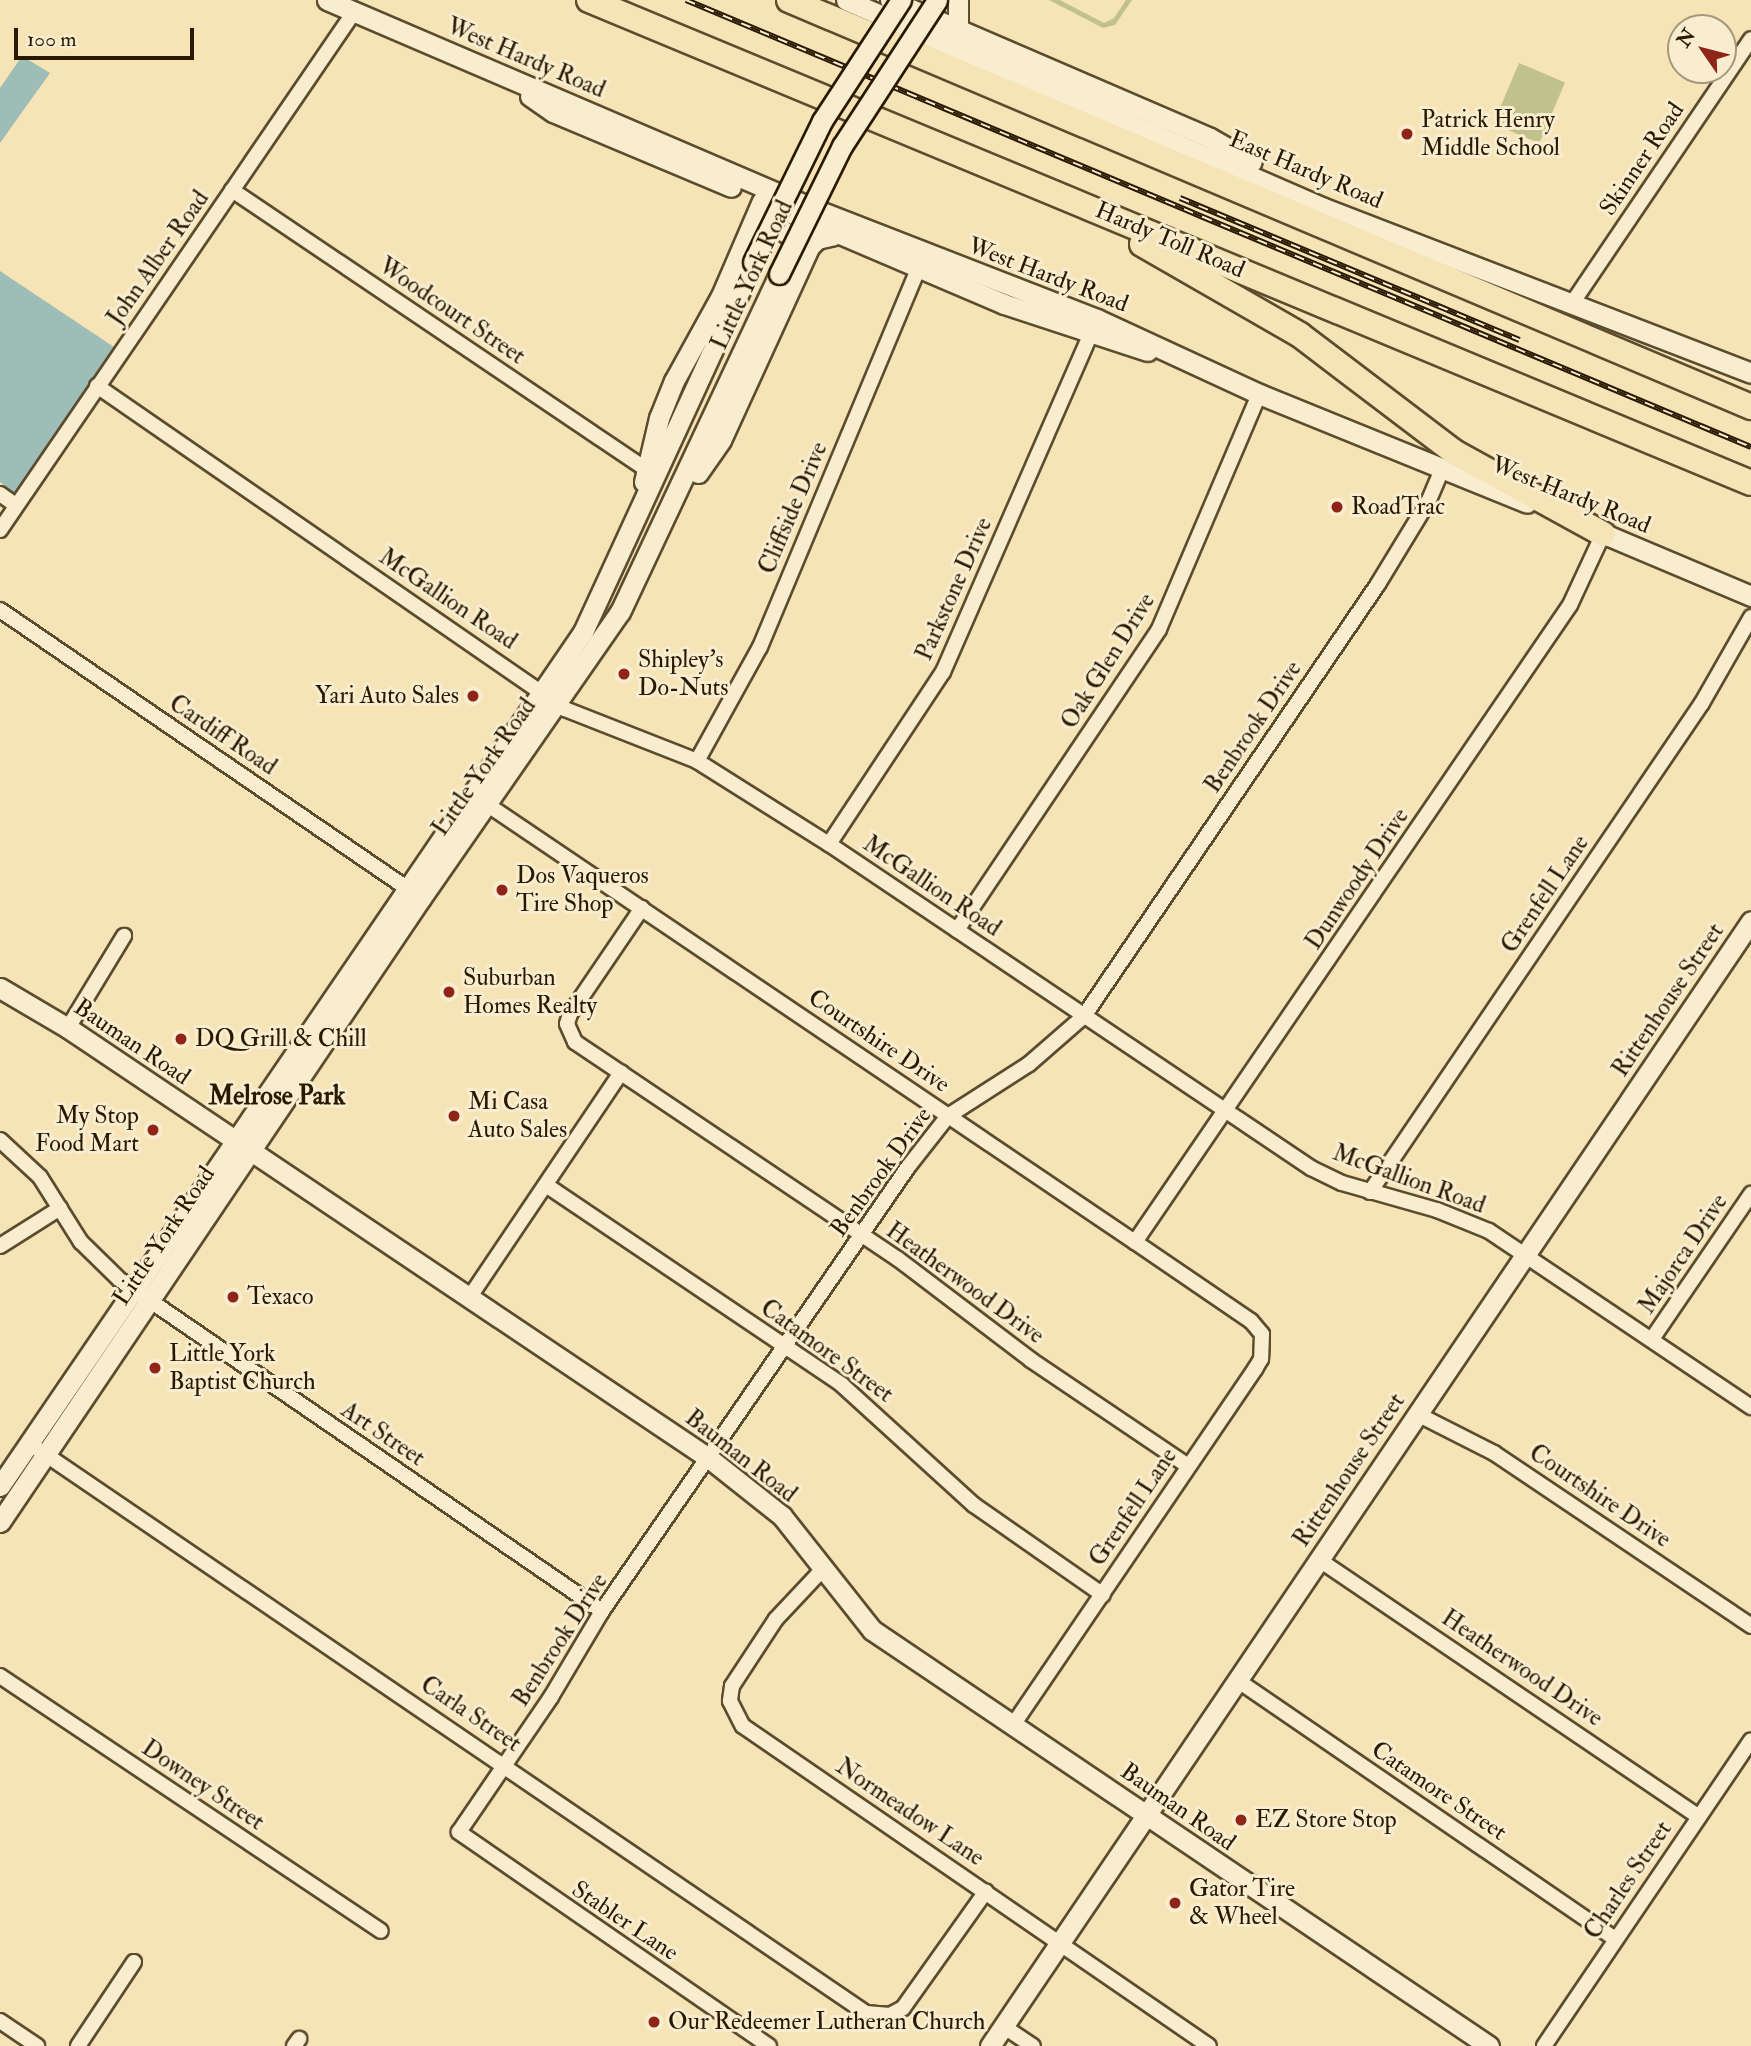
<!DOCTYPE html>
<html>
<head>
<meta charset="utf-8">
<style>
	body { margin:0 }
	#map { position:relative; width:1751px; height:2046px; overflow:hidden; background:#f6e4b7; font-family:"IM FELL Double Pica",serif }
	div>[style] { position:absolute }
	.green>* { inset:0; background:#c1c28b; transform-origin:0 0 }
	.water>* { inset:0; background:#9ebdb6 }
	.roads { filter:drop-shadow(2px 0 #5c4c2e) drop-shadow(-2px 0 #5c4c2e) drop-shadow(0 2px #5c4c2e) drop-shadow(0 -2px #5c4c2e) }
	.street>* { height:14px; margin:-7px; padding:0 7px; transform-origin:7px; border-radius:7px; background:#f9edd0 }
	.secondary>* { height:19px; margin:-9.5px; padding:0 9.5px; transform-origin:9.5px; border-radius:9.5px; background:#f9edd0 }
	.highway>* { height:24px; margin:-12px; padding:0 12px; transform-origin:12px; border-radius:12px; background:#f6e4b7 }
	.rail>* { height:6px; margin-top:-3px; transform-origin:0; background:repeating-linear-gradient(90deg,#f9edd0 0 10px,#291901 0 20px); box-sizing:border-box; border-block:2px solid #291901 }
	.bridges { filter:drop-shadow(2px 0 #291901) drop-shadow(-2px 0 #291901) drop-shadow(0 2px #291901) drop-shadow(0 -2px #291901) }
	.secondary-bridge>* { height:19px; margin:-9.5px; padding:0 9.5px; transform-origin:9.5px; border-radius:9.5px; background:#f9edd0 }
	.dots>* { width:19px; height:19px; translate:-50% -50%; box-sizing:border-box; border:4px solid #f9edd0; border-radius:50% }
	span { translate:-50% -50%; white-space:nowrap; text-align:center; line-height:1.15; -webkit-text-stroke:6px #f9edd0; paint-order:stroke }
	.street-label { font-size:24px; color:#291901 }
	.poi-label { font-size:24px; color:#291901 }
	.left { translate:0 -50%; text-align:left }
	.right { translate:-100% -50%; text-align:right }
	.neighbourhood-label { font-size:26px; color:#291901; font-weight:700 }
	.north { position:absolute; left:1667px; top:14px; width:70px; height:70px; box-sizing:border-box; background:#f9edd0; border:2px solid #a6987d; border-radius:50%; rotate:305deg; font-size:19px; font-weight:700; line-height:28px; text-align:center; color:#291901 }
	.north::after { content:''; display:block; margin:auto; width:24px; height:32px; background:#8f2418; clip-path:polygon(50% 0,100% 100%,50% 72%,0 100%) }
	.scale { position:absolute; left:14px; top:28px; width:180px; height:32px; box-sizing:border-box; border:4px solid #291901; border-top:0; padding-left:9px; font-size:21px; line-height:24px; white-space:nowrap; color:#291901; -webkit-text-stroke:5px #f9edd0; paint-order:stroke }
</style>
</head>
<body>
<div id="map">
	<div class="green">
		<i style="clip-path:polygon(1049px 0,1060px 0,1104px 23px,1114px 18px,1126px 0,1132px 0,1115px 25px,1103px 28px)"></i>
		<i style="left:1519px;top:63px;width:50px;height:66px;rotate:23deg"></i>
	</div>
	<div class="water">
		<i style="clip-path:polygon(22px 56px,50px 73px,0 143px,0 88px)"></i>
		<i style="clip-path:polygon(0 271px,114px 347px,15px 493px,0 482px)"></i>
	</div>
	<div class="roads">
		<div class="street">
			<i style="left:232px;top:190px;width:499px;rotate:34deg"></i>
			<i style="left:1571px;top:305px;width:321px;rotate:-55.9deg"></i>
			<i style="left:97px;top:386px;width:569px;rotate:34.61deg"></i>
			<i style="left:565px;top:709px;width:142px;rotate:21.5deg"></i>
			<i style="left:697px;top:761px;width:156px;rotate:32.2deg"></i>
			<i style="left:829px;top:844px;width:581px;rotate:33.91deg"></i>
			<i style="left:1311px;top:1168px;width:34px;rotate:26deg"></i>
			<i style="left:1342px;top:1183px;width:99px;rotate:15.9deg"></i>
			<i style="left:1437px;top:1210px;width:56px;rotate:22deg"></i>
			<i style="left:1489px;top:1231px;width:316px;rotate:33.9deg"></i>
			<i style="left:0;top:494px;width:19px;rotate:35deg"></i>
			<i style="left:0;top:530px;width:627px;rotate:-55.65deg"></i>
			<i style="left:0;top:610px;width:501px;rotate:34.36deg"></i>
			<i style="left:697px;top:761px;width:130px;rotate:-61.1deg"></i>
			<i style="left:760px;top:647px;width:412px;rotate:-67.3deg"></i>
			<i style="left:488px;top:805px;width:781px;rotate:34.04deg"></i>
			<i style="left:1135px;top:1242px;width:140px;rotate:34.3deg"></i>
			<i style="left:1251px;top:1321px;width:17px;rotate:50deg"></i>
			<i style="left:1262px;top:1334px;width:25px;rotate:92deg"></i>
			<i style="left:1261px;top:1359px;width:12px;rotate:121deg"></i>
			<i style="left:1255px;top:1369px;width:428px;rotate:124.2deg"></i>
			<i style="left:829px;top:844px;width:206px;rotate:-56.5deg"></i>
			<i style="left:943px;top:672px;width:367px;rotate:-66.4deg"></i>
			<i style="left:642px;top:908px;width:128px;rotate:124.2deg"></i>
			<i style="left:570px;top:1014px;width:10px;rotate:107deg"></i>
			<i style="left:567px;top:1024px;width:20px;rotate:66deg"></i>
			<i style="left:575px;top:1042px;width:389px;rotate:33.9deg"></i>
			<i style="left:898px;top:1259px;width:167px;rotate:37.2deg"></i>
			<i style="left:1031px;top:1360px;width:189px;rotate:34deg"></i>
			<i style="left:957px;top:930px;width:362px;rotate:-56.1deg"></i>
			<i style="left:1159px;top:629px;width:255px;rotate:-66.9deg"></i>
			<i style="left:68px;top:1028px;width:108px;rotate:-58.7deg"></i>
			<i style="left:0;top:1140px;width:54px;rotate:42.8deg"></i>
			<i style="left:40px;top:1177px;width:77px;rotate:57.8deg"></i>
			<i style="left:81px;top:1242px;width:54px;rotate:44.3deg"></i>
			<i style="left:120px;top:1280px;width:585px;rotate:34.48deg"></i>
			<i style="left:546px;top:1185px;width:357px;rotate:34deg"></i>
			<i style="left:842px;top:1385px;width:178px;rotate:42.3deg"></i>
			<i style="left:974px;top:1505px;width:157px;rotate:34.9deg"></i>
			<i style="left:1370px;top:1192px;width:591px;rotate:-55.83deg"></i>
			<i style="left:1702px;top:703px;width:99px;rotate:-60.3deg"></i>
			<i style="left:1135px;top:1242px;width:771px;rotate:-55.67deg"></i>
			<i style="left:1570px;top:605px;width:78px;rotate:-65.1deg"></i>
			<i style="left:0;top:1246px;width:71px;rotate:-32.3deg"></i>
			<i style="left:469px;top:1298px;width:272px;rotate:-56deg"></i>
			<i style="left:1652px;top:1339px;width:176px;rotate:-55.7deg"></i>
			<i style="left:1417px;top:1414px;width:86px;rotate:26.9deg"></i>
			<i style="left:1494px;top:1453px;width:310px;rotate:33.9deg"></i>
			<i style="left:39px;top:1450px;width:1000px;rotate:34.25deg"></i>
			<i style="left:866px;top:2013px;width:24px;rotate:5deg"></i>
			<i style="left:890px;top:2015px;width:15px;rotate:-28deg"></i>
			<i style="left:903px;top:2008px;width:143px;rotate:-54.6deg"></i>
			<i style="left:1318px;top:1559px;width:460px;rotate:34.1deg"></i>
			<i style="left:823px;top:1569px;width:69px;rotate:133.2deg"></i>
			<i style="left:776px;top:1619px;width:80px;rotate:123.3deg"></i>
			<i style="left:732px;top:1686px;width:15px;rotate:98deg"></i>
			<i style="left:730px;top:1701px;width:28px;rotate:63deg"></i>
			<i style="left:743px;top:1726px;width:565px;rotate:34.48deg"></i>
			<i style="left:0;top:1676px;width:458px;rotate:33.8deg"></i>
			<i style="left:1237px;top:1680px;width:458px;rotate:34.4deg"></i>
			<i style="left:0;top:2021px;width:45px;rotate:34deg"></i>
			<i style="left:1003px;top:2026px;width:36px;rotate:34deg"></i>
			<i style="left:78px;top:2046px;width:101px;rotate:-56.3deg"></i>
			<i style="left:294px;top:2046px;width:9px;rotate:-54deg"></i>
			<i style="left:769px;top:2046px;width:377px;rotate:-145.4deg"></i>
			<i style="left:459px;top:1832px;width:163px;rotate:-55.7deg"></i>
			<i style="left:551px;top:1697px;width:100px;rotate:-59.3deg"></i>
			<i style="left:602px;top:1611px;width:539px;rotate:-55.43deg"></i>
			<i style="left:908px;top:1167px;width:65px;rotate:-51.9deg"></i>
			<i style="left:948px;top:1116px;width:96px;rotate:-32.7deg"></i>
			<i style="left:1029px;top:1064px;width:73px;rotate:-41.1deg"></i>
			<i style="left:1084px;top:1016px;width:523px;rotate:-55.76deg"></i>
			<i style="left:1378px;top:584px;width:98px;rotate:-58.7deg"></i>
			<i style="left:1429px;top:500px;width:34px;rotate:-67deg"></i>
			<i style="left:1544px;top:2046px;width:369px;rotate:-55.9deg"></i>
		</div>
		<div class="secondary">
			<i style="left:327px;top:0;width:533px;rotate:23.2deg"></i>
			<i style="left:817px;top:210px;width:300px;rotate:21.3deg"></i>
			<i style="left:1097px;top:319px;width:179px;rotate:24.8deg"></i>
			<i style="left:1259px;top:394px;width:289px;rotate:22.1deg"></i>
			<i style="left:846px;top:0;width:521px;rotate:23.52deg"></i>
			<i style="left:1324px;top:208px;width:458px;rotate:21.1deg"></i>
			<i style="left:890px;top:0;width:348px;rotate:23.3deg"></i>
			<i style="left:1210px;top:138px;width:48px;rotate:29.7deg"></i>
			<i style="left:958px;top:0;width:29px;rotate:90deg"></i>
			<i style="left:530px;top:96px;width:28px;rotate:35deg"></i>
			<i style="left:553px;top:112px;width:193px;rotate:22.8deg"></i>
			<i style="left:765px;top:202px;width:260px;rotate:23.1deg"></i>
			<i style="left:1004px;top:304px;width:151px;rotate:18.1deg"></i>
			<i style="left:755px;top:236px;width:9px;rotate:-41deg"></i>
			<i style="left:762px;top:230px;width:20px"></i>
			<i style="left:782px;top:230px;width:23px;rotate:34deg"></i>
			<i style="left:801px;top:243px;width:8px;rotate:83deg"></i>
			<i style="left:698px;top:473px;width:40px;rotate:-55.1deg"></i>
			<i style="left:721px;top:440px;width:213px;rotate:-65.4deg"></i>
			<i style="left:810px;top:246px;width:10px;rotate:-45deg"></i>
			<i style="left:817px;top:239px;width:17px;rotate:-13deg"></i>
			<i style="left:644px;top:482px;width:66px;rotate:-76.8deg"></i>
			<i style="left:659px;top:418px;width:40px;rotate:-68deg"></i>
			<i style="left:674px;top:381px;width:97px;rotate:-61.1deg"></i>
			<i style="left:721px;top:296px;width:103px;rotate:-66.7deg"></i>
			<i style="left:1590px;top:528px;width:175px;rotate:22.9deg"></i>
			<i style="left:0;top:988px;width:79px;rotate:30.5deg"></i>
			<i style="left:68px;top:1028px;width:773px;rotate:33.88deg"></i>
			<i style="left:710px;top:1459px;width:92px;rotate:38.4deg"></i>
			<i style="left:782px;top:1516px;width:145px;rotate:51.7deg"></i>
			<i style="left:872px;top:1630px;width:744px;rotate:33.99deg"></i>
			<i style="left:0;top:1486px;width:1034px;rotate:-55.68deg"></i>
			<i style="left:583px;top:632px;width:407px;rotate:-65.3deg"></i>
			<i style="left:0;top:1522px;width:753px;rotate:-55.99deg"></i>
			<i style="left:421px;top:898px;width:348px;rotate:-55.2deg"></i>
			<i style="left:620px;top:612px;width:374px;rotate:-64.8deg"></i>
			<i style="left:990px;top:2046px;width:1358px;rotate:-55.92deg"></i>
		</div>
		<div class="highway">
			<i style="left:589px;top:0;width:1258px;rotate:22.57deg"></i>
			<i style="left:789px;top:0;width:1045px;rotate:22.93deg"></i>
			<i style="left:1142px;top:244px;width:182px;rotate:29.9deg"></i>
			<i style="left:1300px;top:335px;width:193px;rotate:37.2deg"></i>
			<i style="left:1454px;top:452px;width:170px;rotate:28.8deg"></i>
		</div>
	</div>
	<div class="rail">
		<i style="left:686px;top:0;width:1155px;rotate:22.77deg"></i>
		<i style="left:1180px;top:198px;width:368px;rotate:22.7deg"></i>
	</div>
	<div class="bridges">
		<div class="secondary-bridge">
			<i style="left:753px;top:262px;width:157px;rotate:-63.9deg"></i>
			<i style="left:822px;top:121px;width:145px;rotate:-56.9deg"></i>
			<i style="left:779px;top:274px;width:143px;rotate:-63.8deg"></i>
			<i style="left:842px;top:146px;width:174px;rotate:-56.9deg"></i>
		</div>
	</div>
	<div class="dots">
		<i style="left:1407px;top:134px;background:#8f2418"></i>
		<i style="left:1337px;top:507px;background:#8f2418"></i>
		<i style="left:624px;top:674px;background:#8f2418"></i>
		<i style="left:473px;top:696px;background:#8f2418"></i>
		<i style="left:502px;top:890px;background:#8f2418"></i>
		<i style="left:449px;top:992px;background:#8f2418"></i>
		<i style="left:181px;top:1039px;background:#8f2418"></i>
		<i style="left:454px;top:1116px;background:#8f2418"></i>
		<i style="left:153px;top:1130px;background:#8f2418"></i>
		<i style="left:233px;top:1297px;background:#8f2418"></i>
		<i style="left:155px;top:1368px;background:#8f2418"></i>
		<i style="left:1241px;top:1820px;background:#8f2418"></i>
		<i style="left:1175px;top:1903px;background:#8f2418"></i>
		<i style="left:654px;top:2022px;background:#8f2418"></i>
	</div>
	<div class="street-label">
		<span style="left:526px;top:58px;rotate:23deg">West Hardy Road</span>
		<span style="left:1642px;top:159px;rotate:-56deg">Skinner Road</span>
		<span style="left:1306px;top:170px;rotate:23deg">East Hardy Road</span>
		<span style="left:1170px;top:240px;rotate:23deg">Hardy Toll Road</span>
		<span style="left:158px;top:258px;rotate:-55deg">John Alber Road</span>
		<span style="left:752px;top:275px;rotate:-65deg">Little York Road</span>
		<span style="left:1048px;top:275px;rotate:21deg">West Hardy Road</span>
		<span style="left:452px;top:311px;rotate:34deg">Woodcourt Street</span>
		<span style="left:1571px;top:495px;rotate:22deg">West Hardy Road</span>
		<span style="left:793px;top:508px;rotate:-67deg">Cliffside Drive</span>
		<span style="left:954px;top:589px;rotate:-66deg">Parkstone Drive</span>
		<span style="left:448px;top:599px;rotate:34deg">McGallion Road</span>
		<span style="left:1108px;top:661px;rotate:-58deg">Oak Glen Drive</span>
		<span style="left:1253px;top:727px;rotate:-56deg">Benbrook Drive</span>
		<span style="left:223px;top:735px;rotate:34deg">Cardiff Road</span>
		<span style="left:484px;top:767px;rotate:-55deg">Little York Road</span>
		<span style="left:1357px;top:879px;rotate:-56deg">Dunwoody Drive</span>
		<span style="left:932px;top:886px;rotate:34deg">McGallion Road</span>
		<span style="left:1545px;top:894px;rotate:-56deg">Grenfell Lane</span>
		<span style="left:1668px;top:1000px;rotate:-56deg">Rittenhouse Street</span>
		<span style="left:879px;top:1041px;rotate:34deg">Courtshire Drive</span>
		<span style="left:132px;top:1042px;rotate:34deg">Bauman Road</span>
		<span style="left:881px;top:1172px;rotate:-54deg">Benbrook Drive</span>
		<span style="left:1409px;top:1179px;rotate:20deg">McGallion Road</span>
		<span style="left:164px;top:1236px;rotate:-56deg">Little York Road</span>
		<span style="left:1683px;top:1254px;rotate:-56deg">Majorca Drive</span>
		<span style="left:965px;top:1283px;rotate:36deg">Heatherwood Drive</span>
		<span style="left:827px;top:1351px;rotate:36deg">Catamore Street</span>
		<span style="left:383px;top:1434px;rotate:34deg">Art Street</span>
		<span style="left:741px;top:1456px;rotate:38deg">Bauman Road</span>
		<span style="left:1349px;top:1470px;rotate:-56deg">Rittenhouse Street</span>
		<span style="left:1600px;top:1496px;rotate:34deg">Courtshire Drive</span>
		<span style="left:1133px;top:1507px;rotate:-56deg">Grenfell Lane</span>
		<span style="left:560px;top:1640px;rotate:-57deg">Benbrook Drive</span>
		<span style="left:1522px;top:1668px;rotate:34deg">Heatherwood Drive</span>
		<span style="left:471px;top:1714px;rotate:34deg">Carla Street</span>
		<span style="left:203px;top:1785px;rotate:34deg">Downey Street</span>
		<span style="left:1439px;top:1791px;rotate:34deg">Catamore Street</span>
		<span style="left:1178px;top:1807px;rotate:35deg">Bauman Road</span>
		<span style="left:910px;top:1812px;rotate:34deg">Normeadow Lane</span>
		<span style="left:1628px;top:1880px;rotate:-56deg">Charles Street</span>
		<span style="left:625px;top:1921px;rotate:34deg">Stabler Lane</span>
	</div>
	<div class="poi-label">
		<span class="left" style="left:1421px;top:134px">Patrick Henry<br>Middle School</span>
		<span class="left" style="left:1351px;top:507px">RoadTrac</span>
		<span class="left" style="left:638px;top:674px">Shipley's<br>Do-Nuts</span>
		<span class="right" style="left:459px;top:696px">Yari Auto Sales</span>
		<span class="left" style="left:516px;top:890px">Dos Vaqueros<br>Tire Shop</span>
		<span class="left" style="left:463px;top:992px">Suburban<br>Homes Realty</span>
		<span class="left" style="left:195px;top:1039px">DQ Grill &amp; Chill</span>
		<span class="left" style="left:468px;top:1116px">Mi Casa<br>Auto Sales</span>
		<span class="right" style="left:139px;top:1130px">My Stop<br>Food Mart</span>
		<span class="left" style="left:247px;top:1297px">Texaco</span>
		<span class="left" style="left:169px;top:1368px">Little York<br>Baptist Church</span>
		<span class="left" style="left:1255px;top:1820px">EZ Store Stop</span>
		<span class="left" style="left:1189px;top:1903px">Gator Tire<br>&amp; Wheel</span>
		<span class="left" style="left:668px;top:2022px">Our Redeemer Lutheran Church</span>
	</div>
	<div class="neighbourhood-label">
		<span style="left:277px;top:1097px">Melrose Park</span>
	</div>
	<div class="north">N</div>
	<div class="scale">100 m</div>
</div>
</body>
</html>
